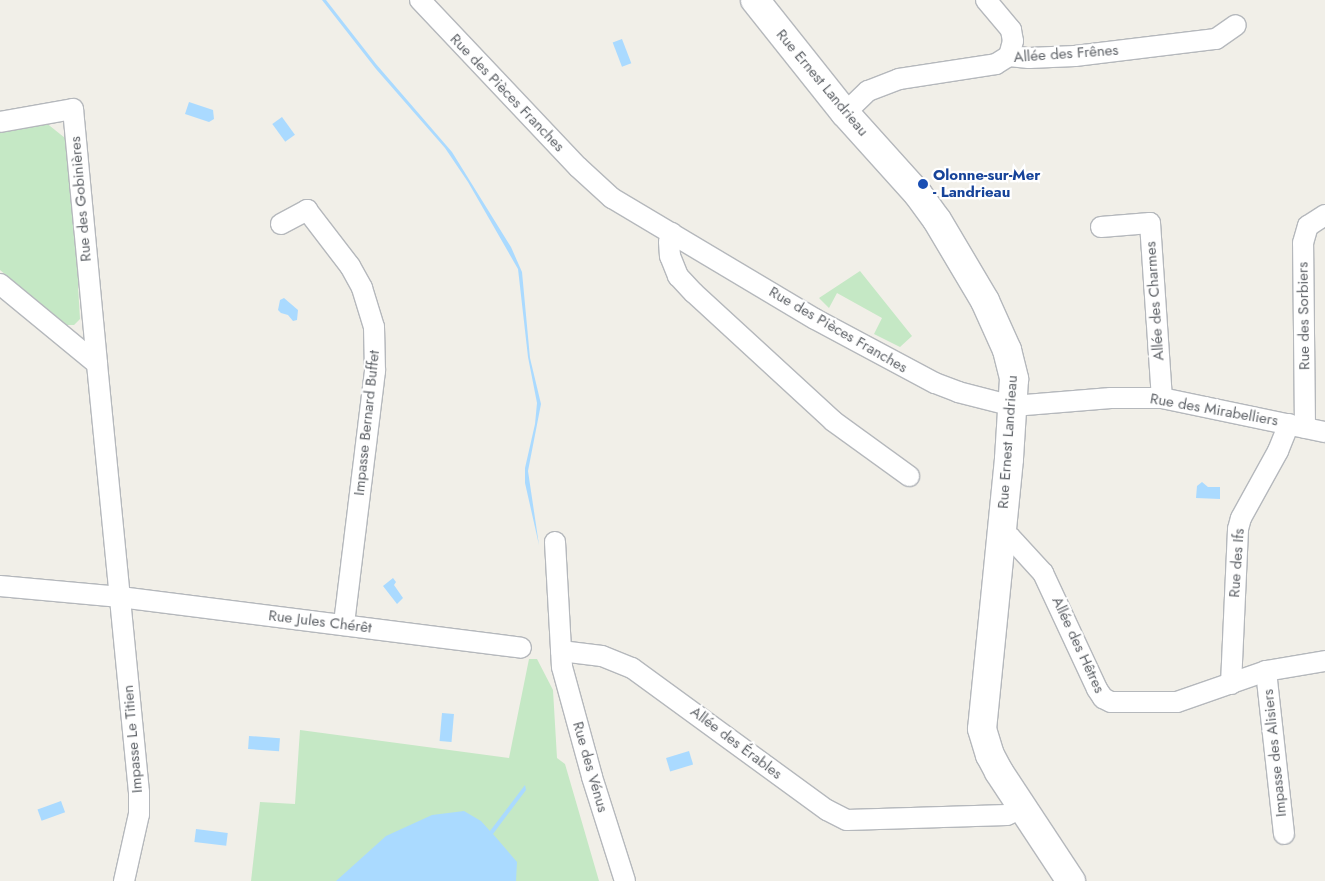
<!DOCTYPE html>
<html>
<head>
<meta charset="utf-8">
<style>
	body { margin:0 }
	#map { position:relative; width:1325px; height:881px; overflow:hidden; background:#f1efe8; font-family:Jost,sans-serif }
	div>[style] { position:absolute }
	.green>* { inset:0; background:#c5e8c5 }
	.water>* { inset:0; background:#aadaff; transform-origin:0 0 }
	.roads { filter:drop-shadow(1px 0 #b5b8bc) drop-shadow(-1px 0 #b5b8bc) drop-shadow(0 1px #b5b8bc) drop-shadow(0 -1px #b5b8bc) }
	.street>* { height:20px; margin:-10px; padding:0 10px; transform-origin:10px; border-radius:10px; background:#fff }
	.secondary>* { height:28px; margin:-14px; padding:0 14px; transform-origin:14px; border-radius:14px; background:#fff }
	.dots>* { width:14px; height:14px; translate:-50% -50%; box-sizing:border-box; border:2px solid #fff; border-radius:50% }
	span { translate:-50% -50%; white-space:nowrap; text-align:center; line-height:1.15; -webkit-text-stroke:4.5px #fff; paint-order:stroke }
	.street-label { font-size:15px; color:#5f6368 }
	.transit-label { font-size:15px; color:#164399; font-weight:700 }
	.left { translate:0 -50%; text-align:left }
</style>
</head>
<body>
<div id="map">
	<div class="green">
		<i style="clip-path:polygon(45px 122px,70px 142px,82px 270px,78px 286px,80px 319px,74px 325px,67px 325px,0 270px,0 129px)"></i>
		<i style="clip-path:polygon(860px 271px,912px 336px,900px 347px,874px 334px,882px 318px,837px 293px,829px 308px,819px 298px)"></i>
		<i style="clip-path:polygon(529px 659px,537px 659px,553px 690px,557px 758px,565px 764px,599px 881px,251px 881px,260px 802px,295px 804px,300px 730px,509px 758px)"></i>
	</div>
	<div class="water">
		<i style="clip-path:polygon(322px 0,326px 0,376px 64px,452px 152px,511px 247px,522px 272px,530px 358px,541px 404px,528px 471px,539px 545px,525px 483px,525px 468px,535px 424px,537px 403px,528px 357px,518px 269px,468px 182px,445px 148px,376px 69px)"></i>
		<i style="left:622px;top:39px;width:26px;height:10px;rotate:69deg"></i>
		<i style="clip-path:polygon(189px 102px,213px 110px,214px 119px,209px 122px,185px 114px)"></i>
		<i style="left:282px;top:117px;width:22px;height:12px;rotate:54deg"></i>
		<i style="clip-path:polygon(284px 298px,298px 310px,297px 320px,293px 321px,288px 315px,281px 313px,278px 310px,280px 300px)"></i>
		<i style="clip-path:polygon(1202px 482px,1208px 487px,1220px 487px,1220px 499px,1196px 498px,1197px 486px)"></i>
		<i style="clip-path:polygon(393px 578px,396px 582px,394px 585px,403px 598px,397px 604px,383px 586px)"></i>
		<i style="left:442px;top:713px;width:12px;height:28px;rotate:5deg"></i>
		<i style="left:249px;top:736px;width:31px;height:13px;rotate:4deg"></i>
		<i style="left:689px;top:751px;width:14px;height:24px;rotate:73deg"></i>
		<i style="clip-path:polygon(525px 785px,526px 790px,493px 834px,517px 862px,516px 881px,336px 881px,386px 836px,432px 815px,464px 811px,481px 821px,490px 831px)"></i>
		<i style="left:61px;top:801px;width:12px;height:25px;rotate:70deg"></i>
		<i style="left:196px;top:829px;width:32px;height:13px;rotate:7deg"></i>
	</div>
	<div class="roads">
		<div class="street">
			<i style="left:420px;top:0;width:230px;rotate:46.6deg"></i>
			<i style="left:578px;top:167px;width:46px;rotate:42.4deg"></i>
			<i style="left:612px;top:198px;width:236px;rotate:30.8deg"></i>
			<i style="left:815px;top:319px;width:136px;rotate:28.1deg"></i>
			<i style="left:935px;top:383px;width:25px;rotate:21deg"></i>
			<i style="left:958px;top:392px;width:57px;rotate:14.3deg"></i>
			<i style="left:1013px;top:406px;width:98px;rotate:-4.7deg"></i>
			<i style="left:1111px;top:398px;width:51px"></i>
			<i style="left:1162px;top:398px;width:167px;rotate:11.8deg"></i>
			<i style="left:986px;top:0;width:39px;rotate:50deg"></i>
			<i style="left:1011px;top:30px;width:11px;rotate:80deg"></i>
			<i style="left:1013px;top:41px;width:16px;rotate:105deg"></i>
			<i style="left:845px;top:113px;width:32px;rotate:-44deg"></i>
			<i style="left:868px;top:91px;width:33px;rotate:-21deg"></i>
			<i style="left:899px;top:79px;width:98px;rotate:-8.8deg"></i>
			<i style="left:996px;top:64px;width:15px;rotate:-32deg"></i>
			<i style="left:1009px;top:56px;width:20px;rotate:6deg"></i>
			<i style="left:1029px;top:58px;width:46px;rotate:-2.5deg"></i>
			<i style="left:1075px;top:56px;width:142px;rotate:-6.9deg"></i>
			<i style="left:1216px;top:39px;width:24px;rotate:-35deg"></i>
			<i style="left:0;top:122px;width:74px;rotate:-10.1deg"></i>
			<i style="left:73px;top:109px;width:256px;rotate:84.6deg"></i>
			<i style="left:281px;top:224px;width:30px;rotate:-28deg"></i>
			<i style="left:307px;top:210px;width:71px;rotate:52.5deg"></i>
			<i style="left:350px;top:266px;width:25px;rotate:61deg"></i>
			<i style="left:362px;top:288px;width:41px;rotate:72.9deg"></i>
			<i style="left:374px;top:327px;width:44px;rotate:88.7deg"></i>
			<i style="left:375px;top:371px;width:256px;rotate:97deg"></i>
			<i style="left:1101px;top:227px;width:49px;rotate:-4.7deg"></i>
			<i style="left:1150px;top:223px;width:175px;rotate:86.1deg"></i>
			<i style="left:672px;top:233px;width:9px;rotate:108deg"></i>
			<i style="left:669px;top:242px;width:14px;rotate:86deg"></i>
			<i style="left:670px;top:256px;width:22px;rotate:68deg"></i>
			<i style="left:678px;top:276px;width:23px;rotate:47deg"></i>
			<i style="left:694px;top:293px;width:189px;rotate:42.6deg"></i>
			<i style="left:833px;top:421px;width:94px;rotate:35.9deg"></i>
			<i style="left:0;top:284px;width:126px;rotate:39.5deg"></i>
			<i style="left:97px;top:364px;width:430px;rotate:84.4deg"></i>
			<i style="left:139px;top:792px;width:22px;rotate:90deg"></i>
			<i style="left:139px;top:814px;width:69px;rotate:102.6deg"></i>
			<i style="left:1305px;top:428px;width:185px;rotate:-90.6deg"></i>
			<i style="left:1303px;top:243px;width:18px;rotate:-74deg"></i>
			<i style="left:1308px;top:226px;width:20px;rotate:-33deg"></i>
			<i style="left:1001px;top:536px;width:9px;rotate:6deg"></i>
			<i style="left:1010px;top:537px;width:49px;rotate:47.5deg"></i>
			<i style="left:1043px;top:573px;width:128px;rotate:65deg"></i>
			<i style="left:1097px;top:689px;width:11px;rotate:56deg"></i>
			<i style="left:1103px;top:698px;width:9px;rotate:27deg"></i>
			<i style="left:1111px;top:702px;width:66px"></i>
			<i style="left:1177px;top:702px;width:94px;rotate:-19.2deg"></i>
			<i style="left:1266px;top:671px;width:60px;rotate:-9.6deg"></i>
			<i style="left:555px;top:542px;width:125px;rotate:86.8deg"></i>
			<i style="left:562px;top:667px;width:114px;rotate:74.7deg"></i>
			<i style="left:592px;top:777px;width:109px;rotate:72.4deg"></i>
			<i style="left:0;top:586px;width:121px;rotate:5.2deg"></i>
			<i style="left:120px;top:597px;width:404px;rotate:7.2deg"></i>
			<i style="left:561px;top:651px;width:41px;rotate:7deg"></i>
			<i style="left:602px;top:656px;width:32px;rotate:22deg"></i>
			<i style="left:632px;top:668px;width:241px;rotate:36.1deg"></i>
			<i style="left:827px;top:810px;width:22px;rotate:27deg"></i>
			<i style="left:847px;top:820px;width:160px;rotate:-1.8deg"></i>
			<i style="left:1007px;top:815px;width:17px;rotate:-25deg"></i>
			<i style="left:1266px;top:671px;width:164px;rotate:83.7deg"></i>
			<i style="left:1231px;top:684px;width:155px;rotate:-87.4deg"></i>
			<i style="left:1238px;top:529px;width:11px;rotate:-75deg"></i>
			<i style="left:1241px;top:518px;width:77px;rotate:-61.1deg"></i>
			<i style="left:1278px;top:451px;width:29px;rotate:-68deg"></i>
		</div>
		<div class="secondary">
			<i style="left:755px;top:0;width:144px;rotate:51.5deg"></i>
			<i style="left:845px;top:113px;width:109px;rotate:48deg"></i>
			<i style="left:918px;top:194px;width:32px;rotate:54deg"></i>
			<i style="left:937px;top:220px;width:94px;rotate:59.3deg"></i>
			<i style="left:985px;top:301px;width:54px;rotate:65.8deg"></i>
			<i style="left:1007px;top:350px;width:30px;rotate:76deg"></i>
			<i style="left:1014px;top:379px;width:80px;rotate:93.6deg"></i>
			<i style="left:1009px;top:459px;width:271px;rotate:95.7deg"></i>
			<i style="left:982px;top:729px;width:27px;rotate:73deg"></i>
			<i style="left:990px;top:755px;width:19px;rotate:62deg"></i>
			<i style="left:999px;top:772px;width:131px;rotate:56.6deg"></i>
		</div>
	</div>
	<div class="dots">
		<i style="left:923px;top:184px;background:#1a4fb4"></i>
	</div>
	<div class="street-label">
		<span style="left:1066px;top:54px;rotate:-4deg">Allée des Frênes</span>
		<span style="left:822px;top:83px;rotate:50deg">Rue Ernest Landrieau</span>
		<span style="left:507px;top:93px;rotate:46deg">Rue des Pièces Franches</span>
		<span style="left:81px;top:199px;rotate:-95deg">Rue des Gobinières</span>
		<span style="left:1155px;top:301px;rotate:-94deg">Allée des Charmes</span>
		<span style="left:1304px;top:316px;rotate:-91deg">Rue des Sorbiers</span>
		<span style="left:838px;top:330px;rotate:30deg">Rue des Pièces Franches</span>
		<span style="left:1214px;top:410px;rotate:10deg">Rue des Mirabelliers</span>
		<span style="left:367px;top:423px;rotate:-84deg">Impasse Bernard Buffet</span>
		<span style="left:1008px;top:442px;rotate:-86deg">Rue Ernest Landrieau</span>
		<span style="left:1237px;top:563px;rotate:-86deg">Rue des Ifs</span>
		<span style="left:320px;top:622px;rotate:7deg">Rue Jules Chérêt</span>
		<span style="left:1078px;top:645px;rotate:65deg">Allée des Hêtres</span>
		<span style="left:133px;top:739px;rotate:-95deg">Impasse Le Titien</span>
		<span style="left:736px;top:743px;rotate:37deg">Allée des Érables</span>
		<span style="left:1275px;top:753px;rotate:-96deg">Impasse des Alisiers</span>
		<span style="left:590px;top:767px;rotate:74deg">Rue des Vénus</span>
	</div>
	<div class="transit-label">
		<span class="left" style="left:933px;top:184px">Olonne-sur-Mer<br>- Landrieau</span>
	</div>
</div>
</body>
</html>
